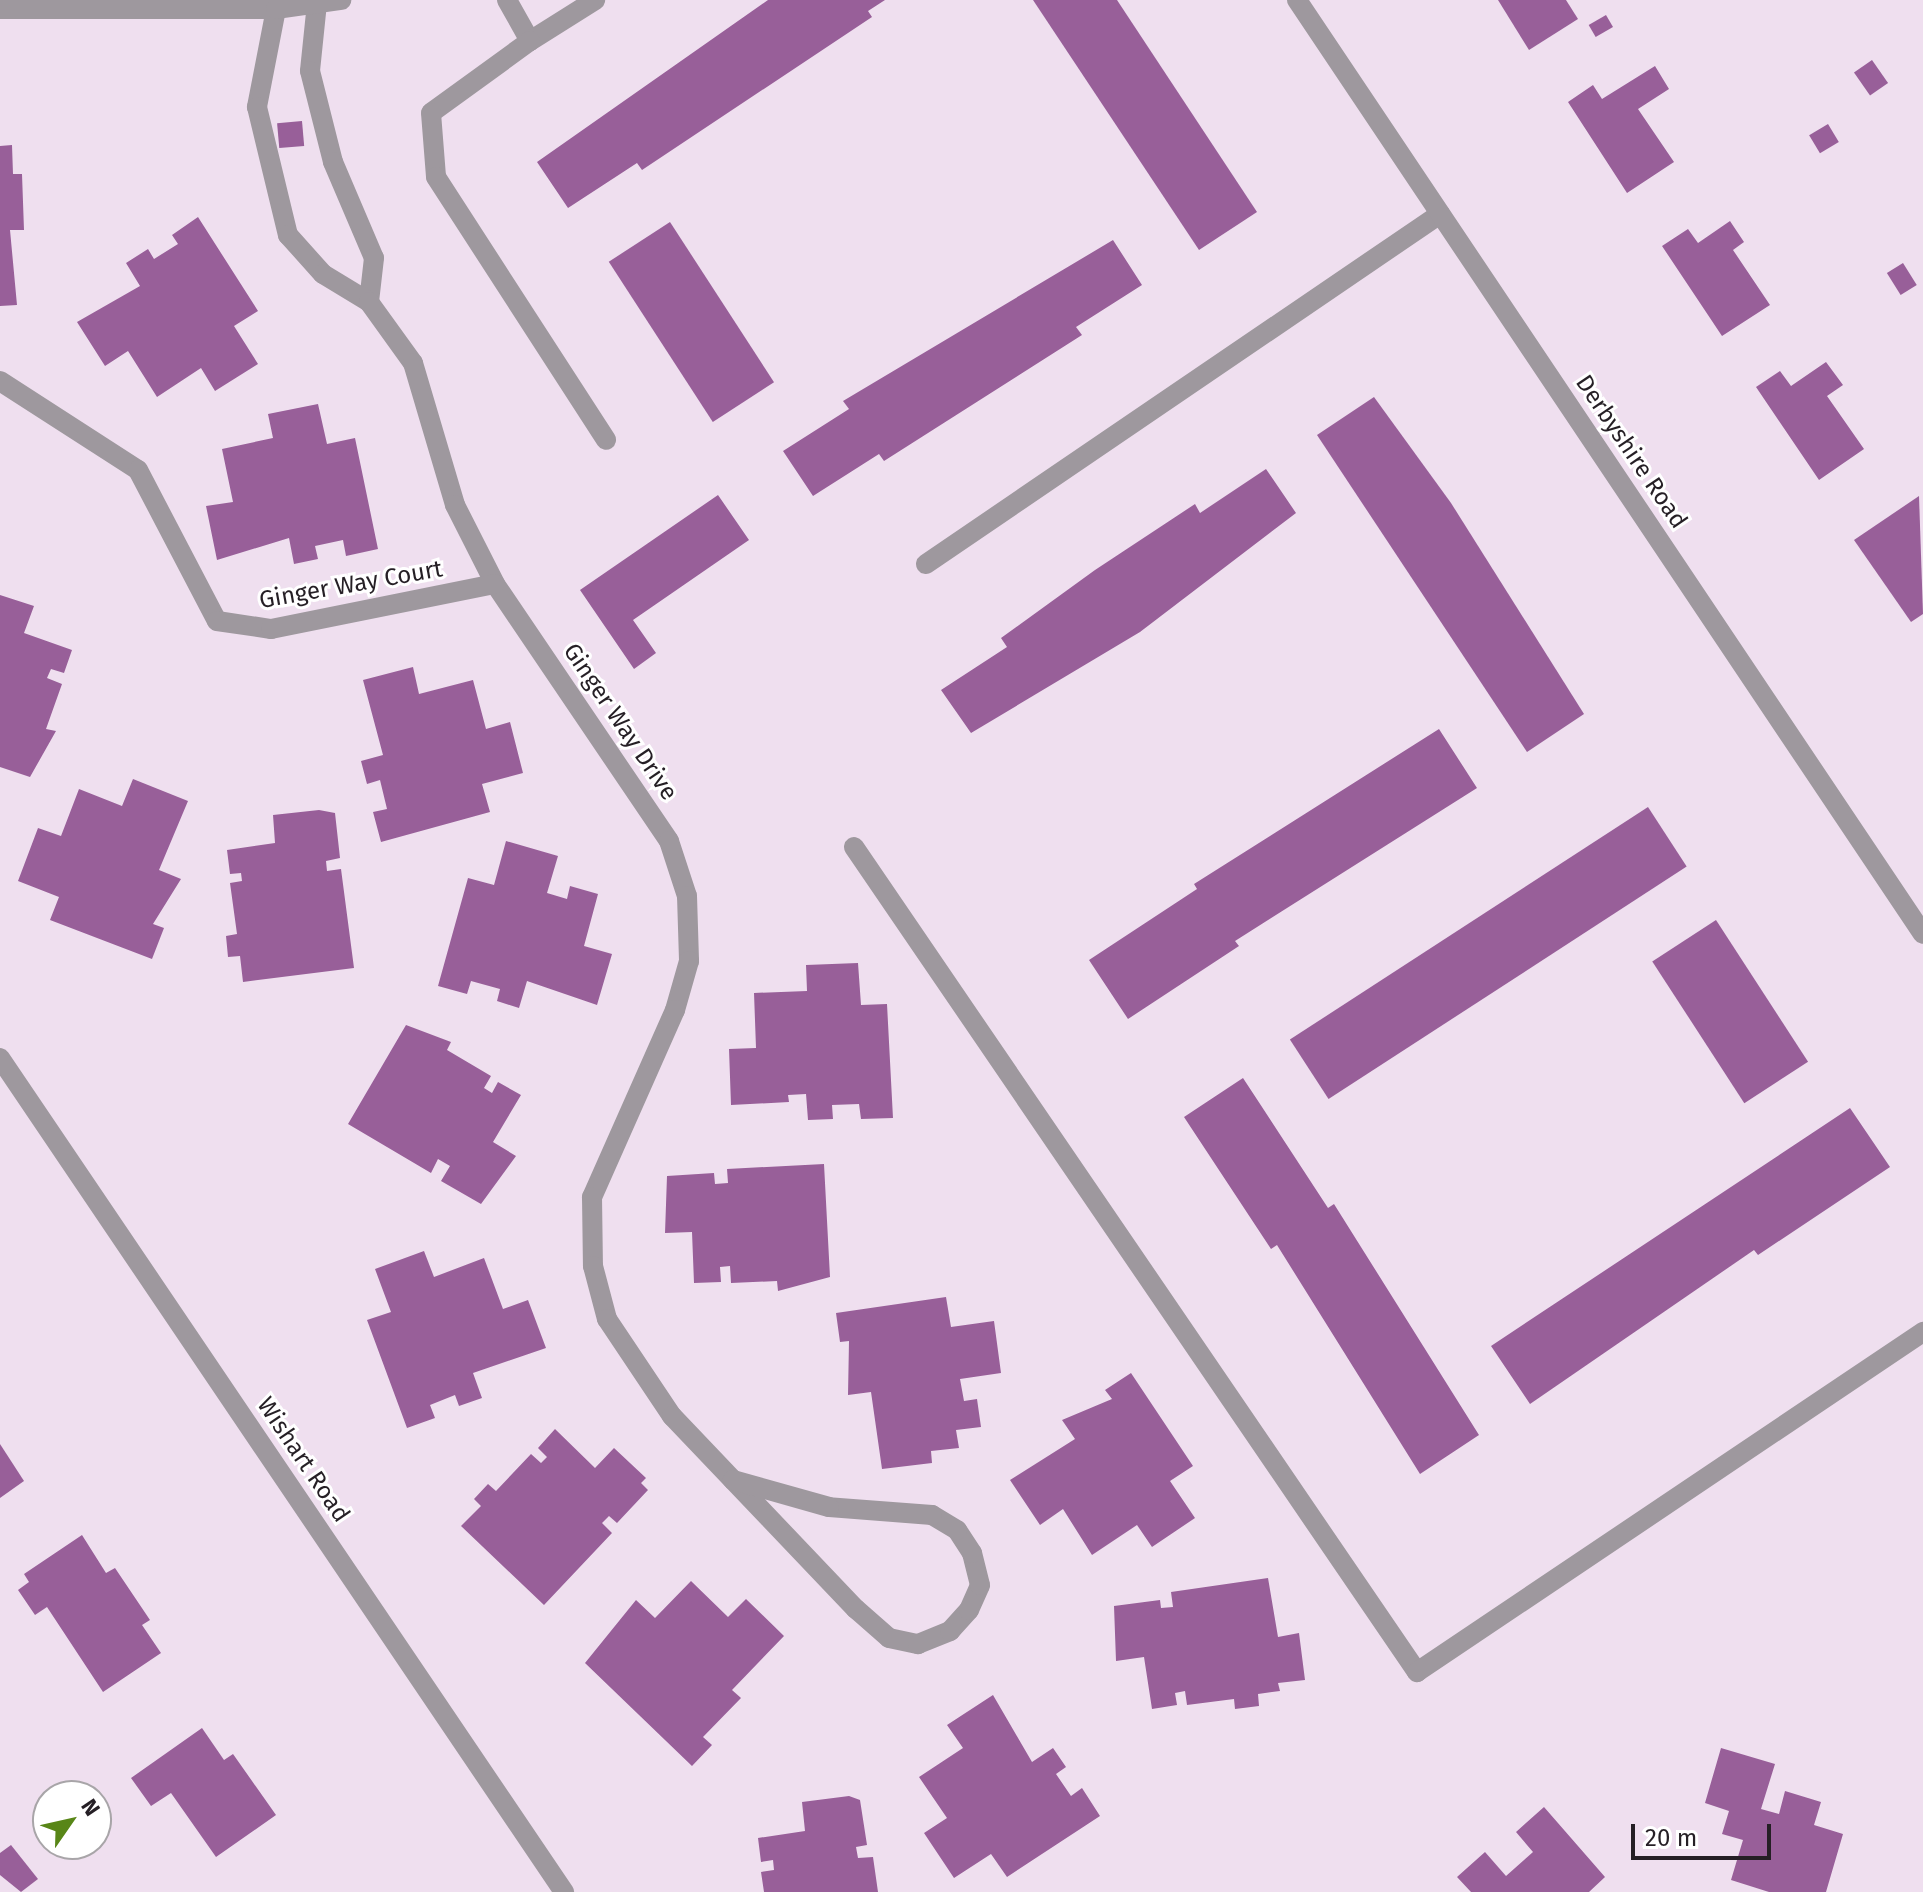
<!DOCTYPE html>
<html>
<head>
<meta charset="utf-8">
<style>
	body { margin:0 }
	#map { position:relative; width:1923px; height:1892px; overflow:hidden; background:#efdfef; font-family:"Fira Sans",sans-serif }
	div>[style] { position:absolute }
	.building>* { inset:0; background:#985f99; transform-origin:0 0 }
	.service>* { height:20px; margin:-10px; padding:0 10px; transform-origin:10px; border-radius:10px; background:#9e989e }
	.minor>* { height:20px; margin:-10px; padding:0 10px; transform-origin:10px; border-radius:10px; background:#9e989e }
	.tertiary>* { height:20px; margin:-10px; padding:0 10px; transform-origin:10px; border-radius:10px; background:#9e989e }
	span { translate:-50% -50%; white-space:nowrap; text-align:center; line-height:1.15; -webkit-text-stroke:6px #fff; paint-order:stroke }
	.street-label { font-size:24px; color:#251f25 }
	.north { position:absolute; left:32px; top:1780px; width:80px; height:80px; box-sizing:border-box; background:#fff; border:2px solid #a8a5a8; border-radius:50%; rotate:56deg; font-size:22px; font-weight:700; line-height:32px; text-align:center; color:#251f25 }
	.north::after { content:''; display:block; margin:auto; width:28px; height:36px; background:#588617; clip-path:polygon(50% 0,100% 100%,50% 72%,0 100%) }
	.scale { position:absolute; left:1631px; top:1824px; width:140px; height:36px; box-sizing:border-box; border:4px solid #251f25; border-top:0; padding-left:10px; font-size:24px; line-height:28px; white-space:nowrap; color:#251f25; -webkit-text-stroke:6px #fff; paint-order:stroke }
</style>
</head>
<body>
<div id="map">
	<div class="building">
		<i style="clip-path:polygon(768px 0,885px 0,868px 11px,872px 17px,642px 170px,637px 163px,568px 208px,537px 162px)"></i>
		<i style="clip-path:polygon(1033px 0,1117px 0,1257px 212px,1199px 250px)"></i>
		<i style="clip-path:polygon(1498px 0,1566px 0,1578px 19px,1529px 50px)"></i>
		<i style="left:1606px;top:15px;width:14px;height:20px;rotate:60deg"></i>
		<i style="left:1872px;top:60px;width:28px;height:22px;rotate:55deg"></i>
		<i style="clip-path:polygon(1655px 66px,1669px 89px,1638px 109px,1674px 162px,1627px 193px,1568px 102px,1593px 85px,1602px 99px)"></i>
		<i style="left:302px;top:121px;width:25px;height:25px;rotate:85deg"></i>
		<i style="left:1828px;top:124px;width:21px;height:22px;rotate:59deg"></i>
		<i style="clip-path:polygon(12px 145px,13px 174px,22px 174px,24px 230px,10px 230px,17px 305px,0 306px,0 146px)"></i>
		<i style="clip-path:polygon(198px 217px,258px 311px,234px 326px,258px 364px,215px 391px,201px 368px,157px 397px,128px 351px,105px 366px,77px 322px,140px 286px,126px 263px,148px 249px,154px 259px,178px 244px,172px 235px)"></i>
		<i style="clip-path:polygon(1730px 221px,1744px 242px,1733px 250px,1770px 305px,1722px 336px,1662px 246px,1688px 229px,1698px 243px)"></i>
		<i style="left:670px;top:222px;width:191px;height:73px;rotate:57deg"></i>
		<i style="clip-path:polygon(1113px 240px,1142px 285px,1076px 327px,1082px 335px,884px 461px,879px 454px,813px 496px,783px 451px,849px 409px,843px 401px)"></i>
		<i style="left:1903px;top:263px;width:26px;height:19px;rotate:58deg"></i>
		<i style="clip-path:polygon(1826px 362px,1843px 385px,1827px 396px,1864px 449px,1819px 480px,1756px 387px,1780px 371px,1791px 386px)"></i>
		<i style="clip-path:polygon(1374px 397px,1451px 503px,1584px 714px,1527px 752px,1317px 435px)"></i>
		<i style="clip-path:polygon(318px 404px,327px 444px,355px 438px,378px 549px,346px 556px,343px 540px,315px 546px,318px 559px,294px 564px,289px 538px,217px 560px,206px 506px,233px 502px,222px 449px,273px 438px,268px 414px)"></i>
		<i style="clip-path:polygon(1266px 469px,1296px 513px,1140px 632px,971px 733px,941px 690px,1007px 647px,1001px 638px,1095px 570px,1195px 504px,1200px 513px)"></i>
		<i style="clip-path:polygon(718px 495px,749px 540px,633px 620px,656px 653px,634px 669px,580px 590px)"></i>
		<i style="clip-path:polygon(1919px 496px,1923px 614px,1911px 622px,1854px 540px)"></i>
		<i style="clip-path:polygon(0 595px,34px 606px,24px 633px,72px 650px,64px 673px,51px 669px,47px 678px,62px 684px,46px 729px,56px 731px,30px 777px,0 767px)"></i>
		<i style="clip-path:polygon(413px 667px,419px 694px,473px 680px,486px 729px,510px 722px,523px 773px,482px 784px,490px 812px,381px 842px,373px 812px,387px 809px,380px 780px,367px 784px,361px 761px,383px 755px,363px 680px)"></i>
		<i style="clip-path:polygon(1439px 729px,1477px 788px,1235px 941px,1239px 946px,1128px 1019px,1089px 960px,1197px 889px,1194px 884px)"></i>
		<i style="clip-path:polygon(133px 779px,188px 801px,159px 870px,181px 879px,153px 924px,164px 928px,152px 959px,50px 920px,59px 897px,18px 881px,38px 828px,61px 836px,79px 789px,122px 806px)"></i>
		<i style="left:1648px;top:807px;width:71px;height:427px;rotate:57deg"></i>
		<i style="clip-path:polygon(319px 810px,335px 813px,340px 858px,326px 861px,327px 871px,341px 869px,354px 968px,243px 982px,240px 956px,228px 957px,226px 936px,237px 934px,230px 883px,242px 881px,241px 873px,230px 874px,227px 850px,275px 843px,273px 815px)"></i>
		<i style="clip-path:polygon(506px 841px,558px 856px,547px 893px,567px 899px,570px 886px,598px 894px,584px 946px,612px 954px,597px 1005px,527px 981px,519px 1008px,497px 1001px,500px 989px,471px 981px,467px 994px,438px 986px,468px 878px,494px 885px)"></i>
		<i style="left:1716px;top:920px;width:169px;height:76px;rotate:57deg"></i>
		<i style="clip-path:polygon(858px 963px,861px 1005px,887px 1004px,893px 1118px,861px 1119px,859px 1104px,832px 1105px,833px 1119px,808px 1120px,806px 1094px,788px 1095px,789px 1102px,731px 1105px,729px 1049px,756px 1048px,754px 993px,807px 991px,806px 965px)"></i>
		<i style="clip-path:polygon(406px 1025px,451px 1042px,447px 1050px,491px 1076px,484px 1088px,492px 1093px,498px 1082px,521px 1095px,493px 1142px,516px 1156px,481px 1204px,441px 1181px,450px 1166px,438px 1159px,431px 1173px,348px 1124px)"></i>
		<i style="clip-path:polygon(1243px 1078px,1328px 1208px,1334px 1204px,1479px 1435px,1420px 1474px,1277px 1245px,1271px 1249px,1184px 1117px)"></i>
		<i style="clip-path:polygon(1850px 1108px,1890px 1167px,1758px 1255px,1754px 1250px,1530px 1404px,1491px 1346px)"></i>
		<i style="clip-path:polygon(824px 1164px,830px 1277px,778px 1291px,777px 1281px,731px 1283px,730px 1266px,720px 1267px,721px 1282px,694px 1283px,692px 1232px,665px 1233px,667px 1176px,714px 1173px,715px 1184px,728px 1183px,727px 1169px)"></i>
		<i style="clip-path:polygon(424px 1251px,434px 1277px,484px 1258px,503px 1309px,528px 1300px,546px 1348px,473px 1373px,482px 1398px,459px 1406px,455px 1395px,430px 1405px,435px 1418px,407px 1428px,367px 1320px,391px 1312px,375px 1269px)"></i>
		<i style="clip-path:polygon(946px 1297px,951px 1327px,994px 1321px,1001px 1373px,960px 1379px,964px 1401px,977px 1399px,981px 1427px,956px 1430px,959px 1448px,931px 1451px,932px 1463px,882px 1469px,871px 1392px,848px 1395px,849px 1341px,840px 1342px,836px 1313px)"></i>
		<i style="clip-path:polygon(1131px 1373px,1193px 1466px,1170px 1481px,1195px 1518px,1152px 1547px,1137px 1525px,1092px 1555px,1063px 1509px,1040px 1525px,1010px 1480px,1075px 1439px,1062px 1420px,1112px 1399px,1105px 1390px)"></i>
		<i style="clip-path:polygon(555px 1429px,595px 1468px,614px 1448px,646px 1478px,641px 1483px,648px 1490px,617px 1523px,609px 1516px,602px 1523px,612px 1533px,544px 1605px,461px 1526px,481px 1506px,474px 1499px,488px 1484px,496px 1491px,531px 1454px,541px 1463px,547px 1457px,538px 1448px)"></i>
		<i style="clip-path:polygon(0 1444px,24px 1481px,0 1498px)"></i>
		<i style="clip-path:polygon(82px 1535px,106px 1573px,115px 1568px,150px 1620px,142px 1625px,161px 1653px,103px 1692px,47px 1607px,35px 1615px,18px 1590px,29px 1582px,24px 1574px)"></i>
		<i style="clip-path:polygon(1268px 1578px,1278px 1637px,1299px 1633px,1305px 1680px,1278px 1683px,1280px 1691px,1258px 1694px,1259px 1706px,1235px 1709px,1234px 1699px,1187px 1705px,1185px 1691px,1175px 1693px,1177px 1705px,1152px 1709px,1144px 1657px,1116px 1661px,1114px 1606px,1160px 1600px,1161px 1608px,1173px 1607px,1171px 1592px)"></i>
		<i style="clip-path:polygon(691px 1581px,728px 1617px,746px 1599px,784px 1636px,732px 1690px,741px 1698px,703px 1737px,712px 1745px,692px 1766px,585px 1663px,636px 1600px,655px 1618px)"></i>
		<i style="clip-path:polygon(993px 1695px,1032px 1762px,1053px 1748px,1066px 1767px,1056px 1774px,1071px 1796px,1082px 1788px,1100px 1816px,1007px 1877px,991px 1854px,954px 1878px,924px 1833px,947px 1818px,919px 1777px,963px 1748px,947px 1725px)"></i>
		<i style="clip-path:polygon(202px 1728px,224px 1760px,233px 1754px,276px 1815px,216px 1857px,171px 1793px,151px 1806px,131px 1778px)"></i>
		<i style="clip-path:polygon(1721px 1748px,1775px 1764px,1761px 1809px,1779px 1814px,1785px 1791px,1821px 1802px,1814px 1825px,1843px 1834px,1826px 1892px,1769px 1892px,1731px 1880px,1743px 1840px,1722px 1834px,1729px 1811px,1705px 1803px)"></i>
		<i style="clip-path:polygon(849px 1796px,860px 1800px,867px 1845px,856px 1847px,858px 1858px,873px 1857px,878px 1892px,764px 1892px,761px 1872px,774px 1870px,773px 1860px,761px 1862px,758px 1838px,805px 1831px,802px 1802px)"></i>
		<i style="clip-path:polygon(1544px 1807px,1605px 1877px,1589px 1892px,1471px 1892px,1457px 1877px,1485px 1852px,1506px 1876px,1533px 1852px,1516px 1832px)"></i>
		<i style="clip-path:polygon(11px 1845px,38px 1879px,21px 1892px,0 1875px,0 1853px)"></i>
	</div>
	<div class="service">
		<i style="left:507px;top:0;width:47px;rotate:60.7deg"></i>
		<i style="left:530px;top:41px;width:77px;rotate:-32.2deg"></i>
		<i style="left:530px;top:41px;width:122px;rotate:144deg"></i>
		<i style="left:431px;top:113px;width:64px;rotate:85.5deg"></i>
		<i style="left:436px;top:177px;width:313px;rotate:57.1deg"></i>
		<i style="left:926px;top:564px;width:622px;rotate:-34.25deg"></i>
	</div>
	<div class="minor">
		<i style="left:317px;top:3px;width:68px;rotate:95.9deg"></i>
		<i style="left:310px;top:71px;width:94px;rotate:75.8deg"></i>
		<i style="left:333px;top:162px;width:104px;rotate:66.9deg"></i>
		<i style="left:374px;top:258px;width:44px;rotate:96.5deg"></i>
		<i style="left:276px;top:9px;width:100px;rotate:101deg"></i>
		<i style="left:257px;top:107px;width:132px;rotate:76.4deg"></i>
		<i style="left:288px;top:235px;width:52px;rotate:48.1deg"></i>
		<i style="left:323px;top:274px;width:54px;rotate:31.3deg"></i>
		<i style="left:369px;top:302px;width:75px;rotate:54.2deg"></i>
		<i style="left:413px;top:363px;width:148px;rotate:73.5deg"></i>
		<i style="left:455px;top:505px;width:89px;rotate:63.1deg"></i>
		<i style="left:495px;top:584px;width:310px;rotate:55.9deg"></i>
		<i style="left:669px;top:841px;width:58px;rotate:71.9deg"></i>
		<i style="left:687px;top:896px;width:65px;rotate:88.2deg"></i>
		<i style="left:689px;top:961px;width:51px;rotate:105.9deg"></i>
		<i style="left:675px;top:1010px;width:205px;rotate:113.9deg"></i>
		<i style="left:592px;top:1197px;width:69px;rotate:89.2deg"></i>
		<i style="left:593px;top:1266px;width:55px;rotate:75.2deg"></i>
		<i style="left:607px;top:1319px;width:117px;rotate:56.2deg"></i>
		<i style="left:672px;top:1416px;width:267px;rotate:46.4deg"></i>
		<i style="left:856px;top:1609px;width:44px;rotate:41.3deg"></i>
		<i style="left:889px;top:1638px;width:30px;rotate:12deg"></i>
		<i style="left:918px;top:1644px;width:35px;rotate:-22deg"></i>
		<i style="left:950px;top:1631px;width:28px;rotate:-48deg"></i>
		<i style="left:969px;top:1610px;width:27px;rotate:-66deg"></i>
		<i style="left:980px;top:1585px;width:33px;rotate:-104deg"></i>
		<i style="left:972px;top:1553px;width:27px;rotate:-123deg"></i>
		<i style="left:957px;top:1530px;width:29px;rotate:-149deg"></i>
		<i style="left:932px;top:1515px;width:103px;rotate:-175.6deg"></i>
		<i style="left:829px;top:1507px;width:100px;rotate:-164.3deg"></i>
		<i style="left:0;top:381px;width:164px;rotate:32.8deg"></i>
		<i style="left:138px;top:470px;width:170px;rotate:62.4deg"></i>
		<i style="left:217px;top:621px;width:55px;rotate:8.4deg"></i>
		<i style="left:271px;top:629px;width:228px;rotate:-11.4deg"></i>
		<i style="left:854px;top:847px;width:999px;rotate:55.69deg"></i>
		<i style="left:1417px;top:1672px;width:610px;rotate:-33.9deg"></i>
		<i style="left:0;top:1058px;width:1007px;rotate:55.93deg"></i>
	</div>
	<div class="tertiary">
		<i style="left:1297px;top:0;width:1124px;rotate:56.17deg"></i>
		<i style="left:0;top:9px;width:276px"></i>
		<i style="left:276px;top:9px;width:66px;rotate:-7.9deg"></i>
	</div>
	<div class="street-label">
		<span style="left:1631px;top:452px;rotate:56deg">Derbyshire Road</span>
		<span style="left:351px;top:585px;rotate:-10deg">Ginger Way Court</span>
		<span style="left:620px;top:722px;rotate:56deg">Ginger Way Drive</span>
		<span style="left:303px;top:1460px;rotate:56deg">Wishart Road</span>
	</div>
	<div class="north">N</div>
	<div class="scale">20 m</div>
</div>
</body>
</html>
